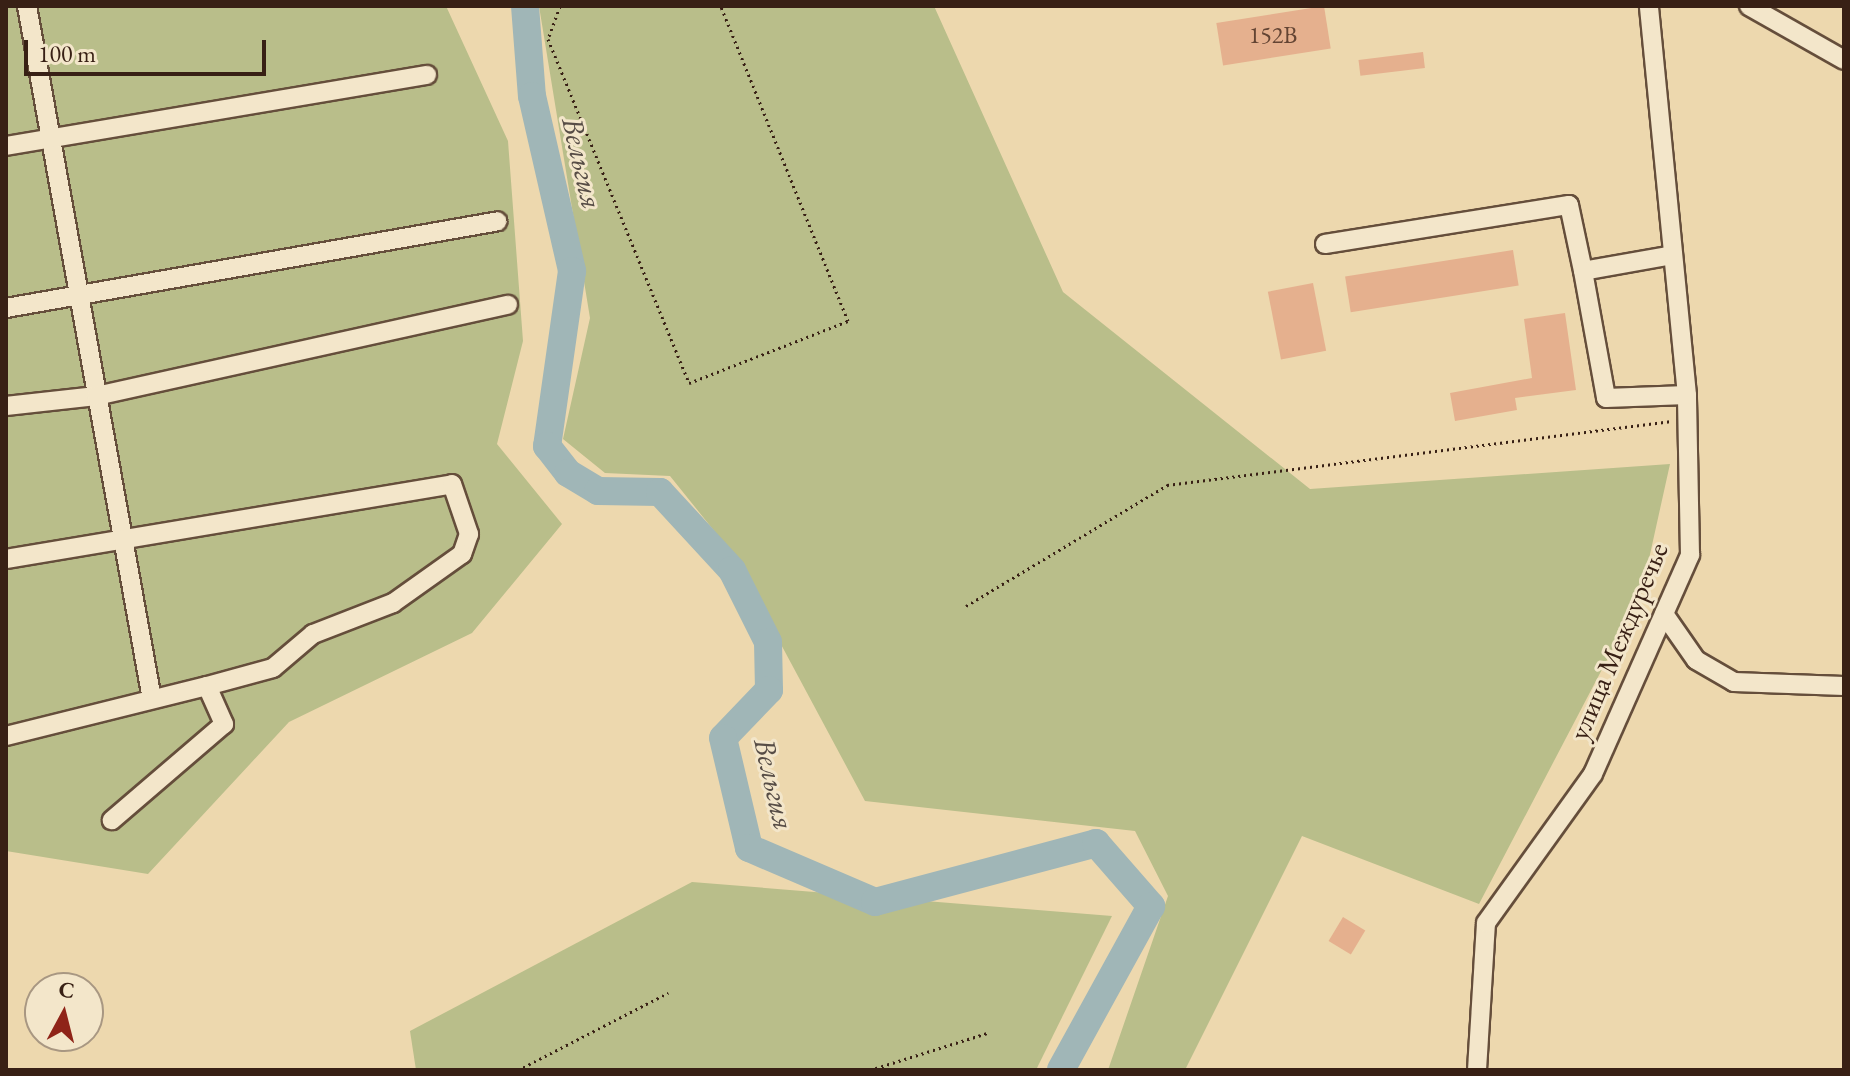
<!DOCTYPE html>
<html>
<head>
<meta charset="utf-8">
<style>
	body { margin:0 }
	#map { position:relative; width:1850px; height:1076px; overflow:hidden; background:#edd8ae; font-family:"EB Garamond",serif }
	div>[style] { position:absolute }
	.green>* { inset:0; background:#b9be8a }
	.river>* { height:28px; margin:-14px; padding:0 14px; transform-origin:14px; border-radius:14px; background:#a0b6b7 }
	.building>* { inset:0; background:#e5b08e; transform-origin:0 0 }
	.path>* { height:3px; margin-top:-1.5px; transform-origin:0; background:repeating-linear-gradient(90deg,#382015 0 2px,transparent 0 6px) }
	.roads { filter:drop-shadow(2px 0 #654e3b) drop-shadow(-2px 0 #654e3b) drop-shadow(0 2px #654e3b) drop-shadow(0 -2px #654e3b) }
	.minor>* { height:18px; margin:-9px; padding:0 9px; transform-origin:9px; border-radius:9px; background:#f3e6ca }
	span { translate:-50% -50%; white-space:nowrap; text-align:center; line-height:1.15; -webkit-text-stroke:6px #f3e6ca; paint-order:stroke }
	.number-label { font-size:24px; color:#634433 }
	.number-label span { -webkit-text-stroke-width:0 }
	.street-label { font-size:28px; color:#382015 }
	.water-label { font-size:30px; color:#574d46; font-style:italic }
	.frame { position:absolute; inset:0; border:8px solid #382015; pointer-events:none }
	.north { position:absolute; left:24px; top:972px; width:80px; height:80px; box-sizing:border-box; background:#f3e6ca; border:2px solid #a89782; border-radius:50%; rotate:7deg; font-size:22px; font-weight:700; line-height:32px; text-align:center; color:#382015 }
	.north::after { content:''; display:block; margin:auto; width:28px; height:36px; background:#8f2418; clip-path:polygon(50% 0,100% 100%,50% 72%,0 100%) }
	.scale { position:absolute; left:24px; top:40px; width:242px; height:36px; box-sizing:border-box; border:4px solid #382015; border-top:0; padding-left:10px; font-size:24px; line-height:28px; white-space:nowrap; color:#382015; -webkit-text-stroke:6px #f3e6ca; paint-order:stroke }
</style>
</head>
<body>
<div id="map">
	<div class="green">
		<i style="clip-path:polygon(6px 6px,446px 6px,508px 141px,523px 341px,497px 444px,562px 524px,472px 633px,289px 722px,148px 874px,6px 851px)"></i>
		<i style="clip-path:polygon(539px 6px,934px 6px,1063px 292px,1310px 489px,1670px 464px,1641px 595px,1479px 904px,1302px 836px,1185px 1070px,1108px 1070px,1168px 896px,1135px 831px,865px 801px,732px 553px,670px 476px,605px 473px,563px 439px,590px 318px)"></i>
		<i style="clip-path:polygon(692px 882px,1112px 916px,1036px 1070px,416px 1070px,410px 1031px)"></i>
	</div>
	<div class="river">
		<i style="left:525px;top:6px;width:90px;rotate:85.6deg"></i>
		<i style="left:532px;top:96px;width:180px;rotate:77.1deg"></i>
		<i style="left:572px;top:271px;width:177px;rotate:98.1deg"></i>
		<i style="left:547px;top:446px;width:34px;rotate:52deg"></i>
		<i style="left:568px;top:473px;width:35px;rotate:31deg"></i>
		<i style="left:598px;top:491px;width:62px;rotate:0.9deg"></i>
		<i style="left:660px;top:492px;width:106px;rotate:47.3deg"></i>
		<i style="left:732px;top:570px;width:80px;rotate:63.4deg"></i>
		<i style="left:768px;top:642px;width:48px;rotate:88.8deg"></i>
		<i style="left:769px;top:690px;width:66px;rotate:133.8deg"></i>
		<i style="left:723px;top:738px;width:113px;rotate:76.7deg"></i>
		<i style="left:749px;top:848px;width:137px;rotate:23.2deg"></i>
		<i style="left:875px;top:902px;width:229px;rotate:-14.9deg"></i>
		<i style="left:1096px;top:843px;width:84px;rotate:48.9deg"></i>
		<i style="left:1151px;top:906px;width:187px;rotate:118.8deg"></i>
	</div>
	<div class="building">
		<i style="left:1324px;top:6px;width:43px;height:109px;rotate:81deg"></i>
		<i style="left:1423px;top:52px;width:16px;height:65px;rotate:83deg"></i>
		<i style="left:1513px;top:250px;width:36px;height:170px;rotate:81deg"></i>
		<i style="left:1313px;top:283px;width:69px;height:46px;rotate:79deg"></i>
		<i style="clip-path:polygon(1565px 313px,1576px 390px,1515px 398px,1517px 410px,1455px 421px,1450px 393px,1532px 378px,1524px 319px)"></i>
		<i style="left:1343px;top:917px;width:26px;height:28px;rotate:31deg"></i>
	</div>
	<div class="path">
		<i style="left:560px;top:6px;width:35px;rotate:110deg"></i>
		<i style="left:548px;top:39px;width:372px;rotate:67.7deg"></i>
		<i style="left:689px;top:383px;width:171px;rotate:-21.3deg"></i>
		<i style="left:848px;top:321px;width:340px;rotate:-112deg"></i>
		<i style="left:966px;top:606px;width:235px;rotate:-31deg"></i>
		<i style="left:1167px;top:485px;width:509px;rotate:-7.22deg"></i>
		<i style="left:518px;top:1070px;width:169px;rotate:-27.2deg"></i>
		<i style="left:870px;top:1070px;width:123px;rotate:-17.5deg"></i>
	</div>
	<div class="roads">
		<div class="minor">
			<i style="left:27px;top:6px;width:704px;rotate:79.78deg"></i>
			<i style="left:1749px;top:6px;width:109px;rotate:29.6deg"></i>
			<i style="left:6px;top:146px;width:427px;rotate:-9.6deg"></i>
			<i style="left:1325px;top:244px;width:247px;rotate:-9.1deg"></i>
			<i style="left:1569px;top:205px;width:67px;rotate:78deg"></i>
			<i style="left:1673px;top:255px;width:91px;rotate:169.9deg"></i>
			<i style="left:1583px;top:271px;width:129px;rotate:79.7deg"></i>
			<i style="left:1606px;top:398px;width:81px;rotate:-2.1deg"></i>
			<i style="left:6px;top:308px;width:499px;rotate:-10deg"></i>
			<i style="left:6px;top:406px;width:91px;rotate:-6.3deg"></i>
			<i style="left:96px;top:396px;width:422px;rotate:-12.5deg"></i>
			<i style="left:6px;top:559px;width:452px;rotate:-9.5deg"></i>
			<i style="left:452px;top:484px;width:53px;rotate:71.2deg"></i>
			<i style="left:469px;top:534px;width:21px;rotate:109deg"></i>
			<i style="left:462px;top:554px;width:85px;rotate:144.6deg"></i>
			<i style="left:393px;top:603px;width:86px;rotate:158.8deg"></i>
			<i style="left:313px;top:634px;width:52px;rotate:139.6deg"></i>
			<i style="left:273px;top:668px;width:68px;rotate:164.7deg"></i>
			<i style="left:1664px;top:614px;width:56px;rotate:55.2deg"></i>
			<i style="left:1696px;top:660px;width:44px;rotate:30.1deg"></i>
			<i style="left:1734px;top:682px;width:110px;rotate:2.1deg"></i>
			<i style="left:6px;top:736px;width:207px;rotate:-14deg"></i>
			<i style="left:207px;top:686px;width:42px;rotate:65.9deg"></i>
			<i style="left:224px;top:724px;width:148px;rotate:139.4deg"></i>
			<i style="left:1477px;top:1070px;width:147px;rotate:-86.5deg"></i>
			<i style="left:1486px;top:923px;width:183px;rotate:-54.3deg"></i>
			<i style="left:1593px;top:774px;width:240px;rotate:-66.1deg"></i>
			<i style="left:1690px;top:555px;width:160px;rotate:-91.1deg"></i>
			<i style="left:1687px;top:395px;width:391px;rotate:-95.6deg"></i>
		</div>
	</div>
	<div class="number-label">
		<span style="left:1273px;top:35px">152В</span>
	</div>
	<div class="street-label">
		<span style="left:1618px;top:641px;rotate:-67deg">улица Междуречье</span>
	</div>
	<div class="water-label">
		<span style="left:582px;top:163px;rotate:77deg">Вельгия</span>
		<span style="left:774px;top:784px;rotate:77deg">Вельгия</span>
	</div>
	<div class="frame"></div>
	<div class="north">С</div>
	<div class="scale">100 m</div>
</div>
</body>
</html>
